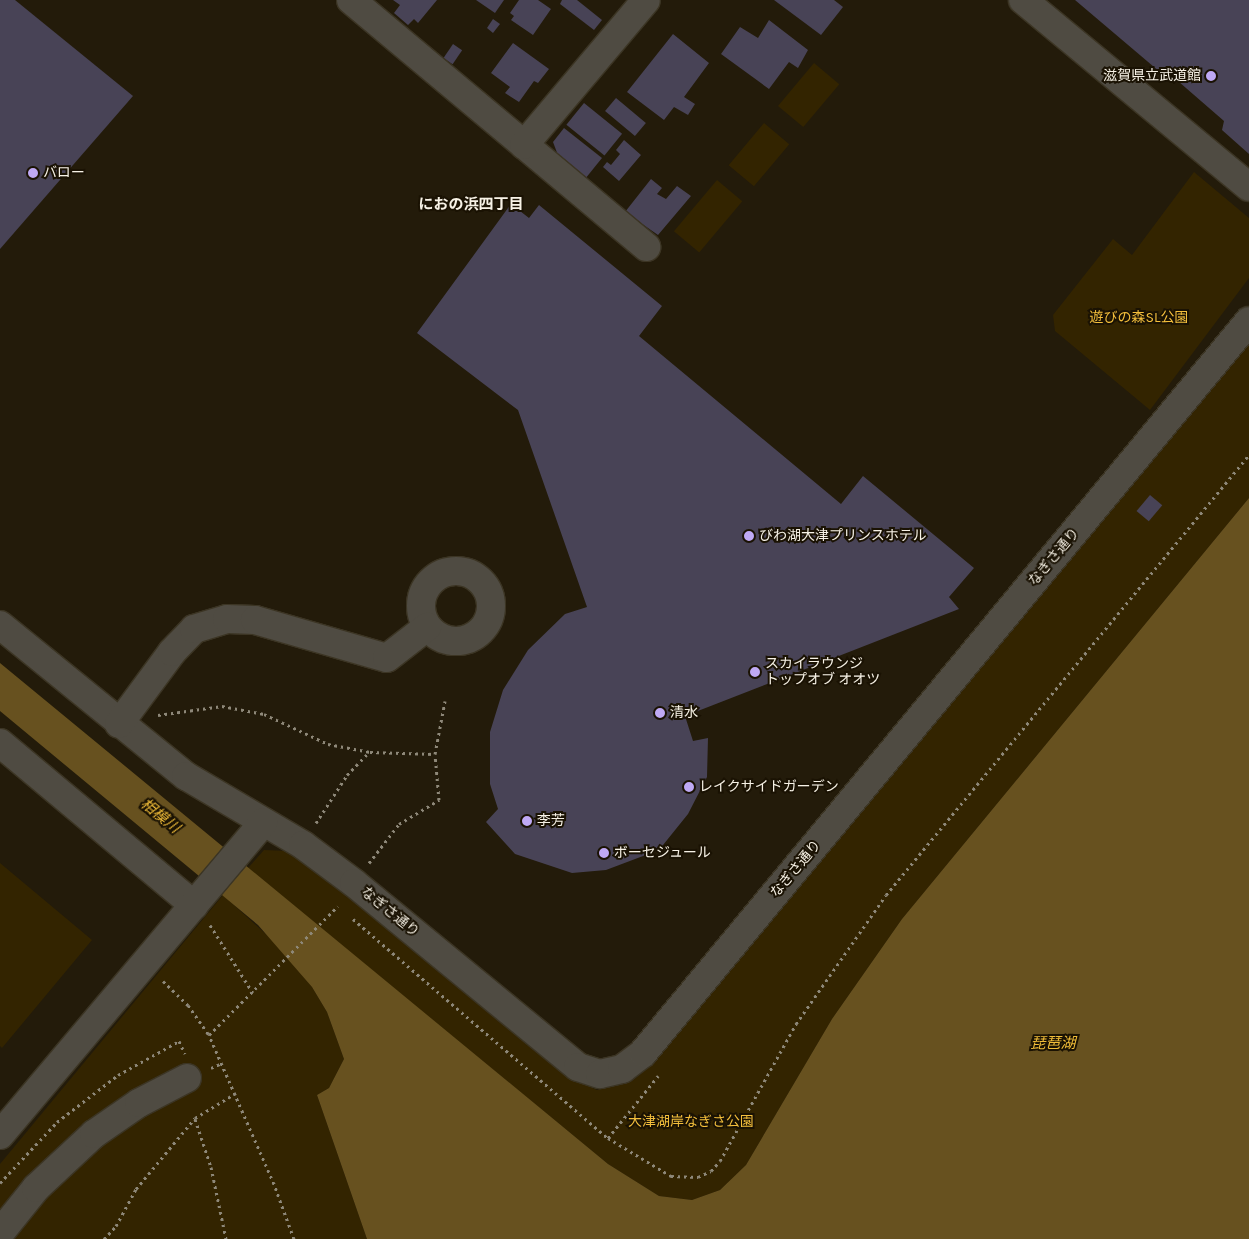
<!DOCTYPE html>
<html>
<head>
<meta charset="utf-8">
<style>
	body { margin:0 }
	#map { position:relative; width:1249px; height:1239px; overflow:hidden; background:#231b0a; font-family:Karla,"Noto Sans JP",sans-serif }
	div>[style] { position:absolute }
	.green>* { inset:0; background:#332400; transform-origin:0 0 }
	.water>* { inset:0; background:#67511f }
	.building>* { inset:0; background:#484356; transform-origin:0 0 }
	.path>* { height:3px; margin-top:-1.5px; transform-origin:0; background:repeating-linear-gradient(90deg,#8e8879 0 2.5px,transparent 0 6.5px) }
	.roads { filter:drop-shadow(1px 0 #3c3524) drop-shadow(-1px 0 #3c3524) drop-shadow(0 1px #3c3524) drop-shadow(0 -1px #3c3524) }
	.minor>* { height:28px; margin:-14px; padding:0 14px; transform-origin:14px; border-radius:14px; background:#4f4b42 }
	.minor>.ring { margin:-14px; padding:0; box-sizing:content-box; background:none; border:28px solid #4f4b42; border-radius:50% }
	.dots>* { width:14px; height:14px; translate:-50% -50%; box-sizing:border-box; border:2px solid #1a1203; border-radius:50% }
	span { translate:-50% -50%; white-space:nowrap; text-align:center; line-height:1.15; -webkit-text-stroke:4px #1a1203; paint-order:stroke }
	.poi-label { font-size:14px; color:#f7f2e6 }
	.right { translate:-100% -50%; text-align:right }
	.left { translate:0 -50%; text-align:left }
	.park-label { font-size:14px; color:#f4bf3c }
	.street-label { font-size:14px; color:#f7f2e6 }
	.neighbourhood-label { font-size:15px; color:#f7f2e6; font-weight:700 }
	.water-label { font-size:15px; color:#f1bd39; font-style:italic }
</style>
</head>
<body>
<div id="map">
	<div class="green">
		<i style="left:814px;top:63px;width:33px;height:56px;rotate:40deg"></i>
		<i style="left:764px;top:123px;width:33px;height:55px;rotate:40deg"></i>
		<i style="clip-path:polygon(1194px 172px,1249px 218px,1249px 278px,1150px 410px,1055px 331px,1053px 315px,1113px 239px,1132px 255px)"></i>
		<i style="left:717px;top:180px;width:33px;height:67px;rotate:40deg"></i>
		<i style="clip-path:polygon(1249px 343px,1249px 498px,902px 919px,832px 1019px,746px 1165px,720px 1190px,692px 1200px,659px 1196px,608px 1164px,248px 868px,264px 850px,288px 851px,309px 864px,567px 1076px,597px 1090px,632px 1081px,652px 1065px)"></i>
		<i style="clip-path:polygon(0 863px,92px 940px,2px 1048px,0 1046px)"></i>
		<i style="clip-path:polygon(223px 895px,282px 949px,312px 987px,327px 1012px,344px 1059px,329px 1088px,317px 1095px,367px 1239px,0 1239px,0 1164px)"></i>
	</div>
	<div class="water">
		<i style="clip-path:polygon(1249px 498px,1249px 1239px,367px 1239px,317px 1095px,329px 1088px,344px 1059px,327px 1012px,312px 987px,258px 925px,0 711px,0 663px,608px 1164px,659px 1196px,692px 1200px,720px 1190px,746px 1165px,832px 1019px,902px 919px)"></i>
	</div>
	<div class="building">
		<i style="clip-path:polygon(0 0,15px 0,133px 96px,0 249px)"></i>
		<i style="clip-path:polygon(393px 0,437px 0,418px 23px,414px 19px,408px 25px,394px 13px,400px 5px)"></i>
		<i style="clip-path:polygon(476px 0,504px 0,495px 13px)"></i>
		<i style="clip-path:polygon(519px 0,538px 0,551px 9px,533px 35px,511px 20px,514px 16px,510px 13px)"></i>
		<i style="clip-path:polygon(562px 0,577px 0,602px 20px,594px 30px,560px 4px)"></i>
		<i style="clip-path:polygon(774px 0,834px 0,843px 7px,821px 35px)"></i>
		<i style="clip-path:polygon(1075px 0,1249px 0,1249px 154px,1222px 130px,1224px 121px,1171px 75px,1167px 78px)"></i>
		<i style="clip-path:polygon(493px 19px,500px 24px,493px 33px,487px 28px)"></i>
		<i style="clip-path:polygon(769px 20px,808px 50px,798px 68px,789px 62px,769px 89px,721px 54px,740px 27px,758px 38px)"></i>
		<i style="clip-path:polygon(673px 34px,709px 63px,684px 97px,695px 104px,688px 115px,674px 107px,664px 120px,627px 92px)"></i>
		<i style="clip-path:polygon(513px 43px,549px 69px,538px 83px,534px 81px,519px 102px,505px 93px,510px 87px,491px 73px)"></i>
		<i style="left:453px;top:44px;width:11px;height:17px;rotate:34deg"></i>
		<i style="left:616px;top:98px;width:39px;height:17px;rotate:40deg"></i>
		<i style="left:584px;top:103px;width:49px;height:28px;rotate:39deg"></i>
		<i style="clip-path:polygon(564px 128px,602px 158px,585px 179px,559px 158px,553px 142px)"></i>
		<i style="clip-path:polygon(624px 140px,641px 155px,619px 181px,603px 167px,607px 162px,611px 165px,620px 154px,616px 150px)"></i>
		<i style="clip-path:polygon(651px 179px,662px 188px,657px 194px,666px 199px,677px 186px,691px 196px,658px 235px,625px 212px)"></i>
		<i style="clip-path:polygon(511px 204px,529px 218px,539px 205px,662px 306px,639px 336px,841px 504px,863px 476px,974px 568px,949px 597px,959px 609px,685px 716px,693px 741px,708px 738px,707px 777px,688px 814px,659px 850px,606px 870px,572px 873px,515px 854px,486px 822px,498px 809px,490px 784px,490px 732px,503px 690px,528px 650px,565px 614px,587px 607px,518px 410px,417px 333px)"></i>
		<i style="left:1150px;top:495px;width:16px;height:21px;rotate:40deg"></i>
	</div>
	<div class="path">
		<i style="left:158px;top:715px;width:65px;rotate:-8deg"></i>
		<i style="left:222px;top:706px;width:43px;rotate:10.8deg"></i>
		<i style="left:264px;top:714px;width:71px;rotate:25.1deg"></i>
		<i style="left:328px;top:744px;width:43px;rotate:10.8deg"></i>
		<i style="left:370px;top:752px;width:65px;rotate:1.8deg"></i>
		<i style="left:316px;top:823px;width:57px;rotate:-57.1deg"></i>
		<i style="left:347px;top:775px;width:32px;rotate:-46deg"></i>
		<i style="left:369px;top:863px;width:49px;rotate:-52.4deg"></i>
		<i style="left:399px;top:824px;width:47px;rotate:-31deg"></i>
		<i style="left:439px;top:800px;width:46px;rotate:-95deg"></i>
		<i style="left:435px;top:754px;width:54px;rotate:-79.3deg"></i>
		<i style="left:353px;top:919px;width:336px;rotate:40.7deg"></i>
		<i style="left:608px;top:1138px;width:74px;rotate:31.1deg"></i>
		<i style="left:671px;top:1176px;width:27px;rotate:2deg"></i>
		<i style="left:698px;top:1177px;width:14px;rotate:-25deg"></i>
		<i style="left:711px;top:1171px;width:13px;rotate:-48deg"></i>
		<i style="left:720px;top:1161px;width:157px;rotate:-61deg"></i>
		<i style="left:796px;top:1024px;width:157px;rotate:-55.1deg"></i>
		<i style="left:886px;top:895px;width:570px;rotate:-50.48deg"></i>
		<i style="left:210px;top:925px;width:80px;rotate:57.7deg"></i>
		<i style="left:163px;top:981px;width:35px;rotate:44deg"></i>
		<i style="left:188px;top:1005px;width:37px;rotate:55deg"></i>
		<i style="left:211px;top:1068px;width:12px;rotate:-24deg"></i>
		<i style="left:195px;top:1119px;width:51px;rotate:71.6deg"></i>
		<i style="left:211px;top:1167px;width:74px;rotate:78.2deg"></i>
		<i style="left:608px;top:1138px;width:80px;rotate:-51.1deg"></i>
		<i style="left:0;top:1183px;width:83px;rotate:-46.9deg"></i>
		<i style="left:57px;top:1122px;width:77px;rotate:-37.6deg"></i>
		<i style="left:118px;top:1075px;width:70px;rotate:-29.1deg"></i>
		<i style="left:179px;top:1041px;width:14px;rotate:65deg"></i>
		<i style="left:104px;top:1239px;width:18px;rotate:-47deg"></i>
		<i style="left:116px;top:1226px;width:42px;rotate:-61.6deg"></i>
		<i style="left:136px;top:1189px;width:92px;rotate:-50.3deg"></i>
		<i style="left:195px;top:1118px;width:48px;rotate:-31.4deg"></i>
		<i style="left:294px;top:1239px;width:59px;rotate:-110deg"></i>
		<i style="left:274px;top:1184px;width:163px;rotate:-113.6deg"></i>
		<i style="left:209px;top:1035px;width:182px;rotate:-45deg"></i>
	</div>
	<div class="roads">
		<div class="minor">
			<i style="left:351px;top:0;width:385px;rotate:39.9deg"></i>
			<i style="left:1023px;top:0;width:293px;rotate:39.6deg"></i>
			<i style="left:524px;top:145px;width:189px;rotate:-49.9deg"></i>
			<i class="ring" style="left:421px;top:571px;width:42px;height:42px"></i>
			<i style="left:0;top:625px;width:240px;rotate:39.1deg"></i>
			<i style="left:186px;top:776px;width:136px;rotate:30.5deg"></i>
			<i style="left:303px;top:845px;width:64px;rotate:36.7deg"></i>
			<i style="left:354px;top:883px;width:290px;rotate:39.4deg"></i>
			<i style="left:578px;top:1067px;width:23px;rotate:18deg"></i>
			<i style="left:600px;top:1074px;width:23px;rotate:-13deg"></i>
			<i style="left:622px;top:1069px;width:26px;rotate:-37deg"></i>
			<i style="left:643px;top:1053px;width:950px;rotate:-50.38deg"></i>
			<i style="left:119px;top:724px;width:89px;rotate:-53.6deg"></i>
			<i style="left:172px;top:652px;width:32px;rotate:-46deg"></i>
			<i style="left:194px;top:629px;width:34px;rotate:-17deg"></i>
			<i style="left:227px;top:619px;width:28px;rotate:2deg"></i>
			<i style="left:255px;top:620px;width:137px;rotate:16.1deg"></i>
			<i style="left:387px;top:658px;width:51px;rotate:-37.8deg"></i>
			<i style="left:0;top:743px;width:253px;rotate:39.9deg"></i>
			<i style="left:0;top:1135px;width:409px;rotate:-49.9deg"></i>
			<i style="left:0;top:1233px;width:58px;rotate:-51.3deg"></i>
			<i style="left:36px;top:1188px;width:79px;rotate:-43deg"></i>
			<i style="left:94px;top:1134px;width:55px;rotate:-34.6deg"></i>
			<i style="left:139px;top:1103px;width:54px;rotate:-27.5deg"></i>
		</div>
	</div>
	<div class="dots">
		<i style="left:1211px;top:76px;background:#bfa9f4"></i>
		<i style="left:33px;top:173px;background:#bfa9f4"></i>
		<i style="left:749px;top:536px;background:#bfa9f4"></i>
		<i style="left:755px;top:672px;background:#bfa9f4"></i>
		<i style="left:660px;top:713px;background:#bfa9f4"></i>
		<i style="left:689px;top:787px;background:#bfa9f4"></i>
		<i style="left:527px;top:821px;background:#bfa9f4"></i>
		<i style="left:604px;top:853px;background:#bfa9f4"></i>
	</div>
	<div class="poi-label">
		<span class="right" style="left:1201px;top:76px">滋賀県立武道館</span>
		<span class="left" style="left:43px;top:173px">バロー</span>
		<span class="left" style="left:759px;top:536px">びわ湖大津プリンスホテル</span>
		<span class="left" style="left:765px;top:672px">スカイラウンジ<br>トップオブ オオツ</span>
		<span class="left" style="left:670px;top:713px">清水</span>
		<span class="left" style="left:699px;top:787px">レイクサイドガーデン</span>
		<span class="left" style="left:537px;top:821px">李芳</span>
		<span class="left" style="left:614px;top:853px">ボーセジュール</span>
	</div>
	<div class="park-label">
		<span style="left:1139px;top:318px">遊びの森SL公園</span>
		<span style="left:691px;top:1122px">大津湖岸なぎさ公園</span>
	</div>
	<div class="street-label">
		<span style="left:1054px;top:557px;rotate:-50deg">なぎさ通り</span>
		<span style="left:796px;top:869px;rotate:-50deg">なぎさ通り</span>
		<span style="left:390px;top:912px;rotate:39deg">なぎさ通り</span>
	</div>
	<div class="neighbourhood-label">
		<span style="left:471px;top:205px">におの浜四丁目</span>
	</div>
	<div class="water-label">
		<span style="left:160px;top:816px;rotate:39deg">相模川</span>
		<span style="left:1053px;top:1044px">琵琶湖</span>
	</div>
</div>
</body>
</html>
